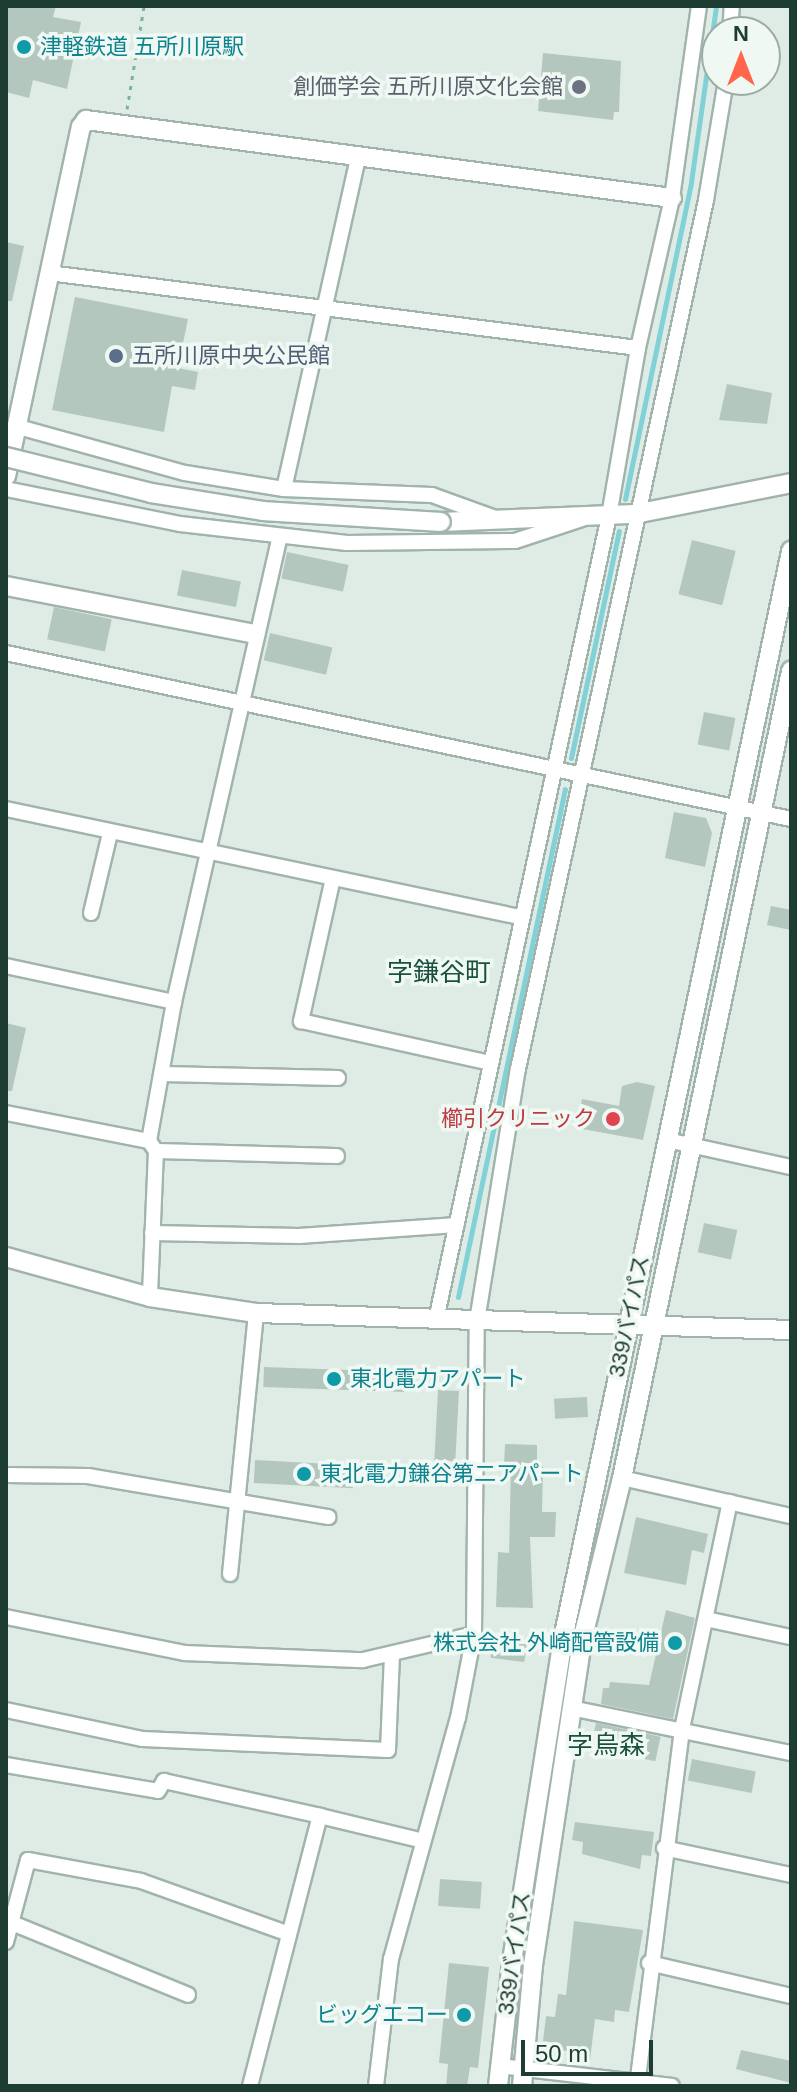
<!DOCTYPE html>
<html>
<head>
<meta charset="utf-8">
<style>
	body { margin:0 }
	#map { position:relative; width:797px; height:2092px; overflow:hidden; background:#dfece5; font-family:Helvetica,"Noto Sans JP",sans-serif }
	div>[style] { position:absolute }
	.stream>* { height:5px; margin:-2.5px; padding:0 2.5px; transform-origin:2.5px; border-radius:2.5px; background:#81d1d7 }
	.building>* { inset:0; background:#b4c7be; transform-origin:0 0 }
	.path>* { height:3px; margin-top:-1.5px; transform-origin:0; background:repeating-linear-gradient(90deg,#7cb39d 0 4px,transparent 0 10px) }
	.roads { filter:drop-shadow(2px 0 #a1b4ac) drop-shadow(-2px 0 #a1b4ac) drop-shadow(0 2px #a1b4ac) drop-shadow(0 -2px #a1b4ac) }
	.minor>* { height:14px; margin:-7px; padding:0 7px; transform-origin:7px; border-radius:7px; background:#fff }
	.tertiary>* { height:18px; margin:-9px; padding:0 9px; transform-origin:9px; border-radius:9px; background:#fff }
	.bridges { filter:drop-shadow(2px 0 #a1b4ac) drop-shadow(-2px 0 #a1b4ac) drop-shadow(0 2px #a1b4ac) drop-shadow(0 -2px #a1b4ac) }
	.tertiary-bridge>* { height:18px; margin:-9px; padding:0 9px; transform-origin:9px; border-radius:9px; background:#fff }
	.dots>* { width:22px; height:22px; translate:-50% -50%; box-sizing:border-box; border:4px solid #f0f8f3; border-radius:50% }
	span { translate:-50% -50%; white-space:nowrap; text-align:center; line-height:1.15; -webkit-text-stroke:7px #f0f8f3; paint-order:stroke }
	.culture-label { font-size:22px; color:#0d838f }
	.left { translate:0 -50%; text-align:left }
	.right { translate:-100% -50%; text-align:right }
	.worship-label { font-size:22px; color:#5b616d }
	.service-label { font-size:22px; color:#4e5e75 }
	.health-label { font-size:22px; color:#be3a42 }
	.street-label { font-size:22px; color:#1e3d32 }
	.quarter-label { font-size:26px; color:#19513e }
	.frame { position:absolute; inset:0; border:8px solid #1e3d32; pointer-events:none }
	.north { position:absolute; left:701px; top:16px; width:80px; height:80px; box-sizing:border-box; background:#f0f8f3; border:2px solid #9cada6; border-radius:50%; rotate:0deg; font-size:22px; font-weight:700; line-height:32px; text-align:center; color:#1e3d32 }
	.north::after { content:''; display:block; margin:auto; width:28px; height:36px; background:#ff664a; clip-path:polygon(50% 0,100% 100%,50% 72%,0 100%) }
	.scale { position:absolute; left:521px; top:2040px; width:132px; height:36px; box-sizing:border-box; border:4px solid #1e3d32; border-top:0; padding-left:10px; font-size:24px; line-height:28px; white-space:nowrap; color:#1e3d32; -webkit-text-stroke:6px #f0f8f3; paint-order:stroke }
</style>
</head>
<body>
<div id="map">
	<div class="stream">
		<i style="left:625px;top:499px;width:324px;rotate:-78.2deg"></i>
		<i style="left:691px;top:182px;width:178px;rotate:-81.9deg"></i>
		<i style="left:571px;top:758px;width:232px;rotate:-78.1deg"></i>
		<i style="left:458px;top:1297px;width:519px;rotate:-78.11deg"></i>
	</div>
	<div class="building">
		<i style="clip-path:polygon(6px 6px,56px 6px,53px 17px,81px 22px,67px 89px,33px 80px,29px 98px,6px 92px)"></i>
		<i style="clip-path:polygon(543px 53px,621px 61px,619px 112px,614px 112px,613px 120px,538px 111px)"></i>
		<i style="clip-path:polygon(6px 242px,24px 246px,12px 301px,6px 301px)"></i>
		<i style="clip-path:polygon(75px 297px,188px 319px,178px 368px,198px 372px,195px 390px,172px 386px,164px 432px,52px 410px)"></i>
		<i style="clip-path:polygon(727px 384px,772px 393px,767px 424px,719px 420px)"></i>
		<i style="left:692px;top:540px;width:45px;height:56px;rotate:14deg"></i>
		<i style="left:287px;top:552px;width:63px;height:27px;rotate:12deg"></i>
		<i style="left:182px;top:570px;width:60px;height:26px;rotate:11deg"></i>
		<i style="left:54px;top:607px;width:59px;height:33px;rotate:12deg"></i>
		<i style="left:270px;top:633px;width:64px;height:28px;rotate:13deg"></i>
		<i style="left:704px;top:712px;width:32px;height:33px;rotate:11deg"></i>
		<i style="clip-path:polygon(674px 812px,706px 818px,712px 833px,705px 867px,665px 858px)"></i>
		<i style="clip-path:polygon(771px 906px,791px 910px,791px 930px,767px 925px)"></i>
		<i style="clip-path:polygon(6px 1023px,26px 1028px,12px 1091px,6px 1091px)"></i>
		<i style="clip-path:polygon(637px 1082px,655px 1086px,643px 1140px,577px 1128px,582px 1099px,619px 1106px,622px 1086px)"></i>
		<i style="left:704px;top:1223px;width:34px;height:30px;rotate:12deg"></i>
		<i style="left:264px;top:1367px;width:141px;height:20px;rotate:2deg"></i>
		<i style="left:438px;top:1390px;width:21px;height:70px;rotate:3deg"></i>
		<i style="left:587px;top:1397px;width:20px;height:33px;rotate:87deg"></i>
		<i style="clip-path:polygon(505px 1444px,537px 1445px,537px 1466px,543px 1466px,542px 1512px,556px 1512px,555px 1537px,530px 1537px,533px 1608px,496px 1607px,498px 1552px,509px 1553px,511px 1465px,504px 1465px)"></i>
		<i style="left:255px;top:1460px;width:99px;height:23px;rotate:3deg"></i>
		<i style="clip-path:polygon(636px 1517px,708px 1534px,704px 1553px,692px 1550px,686px 1585px,624px 1573px)"></i>
		<i style="clip-path:polygon(666px 1610px,695px 1618px,673px 1719px,601px 1704px,603px 1688px,609px 1688px,610px 1682px,649px 1685px)"></i>
		<i style="left:493px;top:1638px;width:34px;height:20px;rotate:7deg"></i>
		<i style="left:596px;top:1723px;width:66px;height:25px;rotate:12deg"></i>
		<i style="left:692px;top:1759px;width:65px;height:22px;rotate:11deg"></i>
		<i style="clip-path:polygon(575px 1822px,654px 1832px,651px 1856px,642px 1855px,640px 1869px,582px 1854px,583px 1842px,572px 1840px)"></i>
		<i style="left:440px;top:1879px;width:42px;height:27px;rotate:4deg"></i>
		<i style="clip-path:polygon(574px 1921px,643px 1930px,629px 2012px,615px 2010px,614px 2022px,595px 2019px,590px 2060px,568px 2057px,569px 2051px,556px 2050px,557px 2043px,543px 2041px,546px 2016px,555px 2017px,558px 1994px,566px 1995px)"></i>
		<i style="clip-path:polygon(449px 1963px,489px 1967px,478px 2068px,470px 2067px,467px 2086px,446px 2086px,448px 2064px,439px 2063px)"></i>
		<i style="clip-path:polygon(741px 2050px,791px 2061px,791px 2083px,736px 2069px)"></i>
	</div>
	<div class="path">
		<i style="left:127px;top:109px;width:104px;rotate:-80.6deg"></i>
	</div>
	<div class="roads">
		<div class="minor">
			<i style="left:730px;top:32px;width:26px;rotate:-86deg"></i>
			<i style="left:49px;top:273px;width:594px;rotate:7.26deg"></i>
			<i style="left:15px;top:426px;width:176px;rotate:15.5deg"></i>
			<i style="left:185px;top:473px;width:100px;rotate:9.2deg"></i>
			<i style="left:284px;top:489px;width:148px;rotate:2.3deg"></i>
			<i style="left:432px;top:495px;width:70px;rotate:20deg"></i>
			<i style="left:6px;top:489px;width:177px;rotate:11.4deg"></i>
			<i style="left:180px;top:524px;width:168px;rotate:6.5deg"></i>
			<i style="left:347px;top:543px;width:168px;rotate:-0.7deg"></i>
			<i style="left:515px;top:541px;width:71px;rotate:-18.2deg"></i>
			<i style="left:284px;top:489px;width:338px;rotate:-77.4deg"></i>
			<i style="left:6px;top:653px;width:802px;rotate:11.94deg"></i>
			<i style="left:6px;top:809px;width:525px;rotate:11.87deg"></i>
			<i style="left:333px;top:878px;width:147px;rotate:102.6deg"></i>
			<i style="left:301px;top:1021px;width:194px;rotate:12.5deg"></i>
			<i style="left:91px;top:913px;width:82px;rotate:-76.6deg"></i>
			<i style="left:6px;top:966px;width:172px;rotate:12.1deg"></i>
			<i style="left:163px;top:1074px;width:175px;rotate:1.3deg"></i>
			<i style="left:6px;top:1113px;width:146px;rotate:11.1deg"></i>
			<i style="left:149px;top:1141px;width:12px;rotate:55deg"></i>
			<i style="left:156px;top:1151px;width:146px;rotate:92.4deg"></i>
			<i style="left:667px;top:1140px;width:127px;rotate:12.3deg"></i>
			<i style="left:149px;top:1141px;width:141px;rotate:-79.8deg"></i>
			<i style="left:174px;top:1002px;width:476px;rotate:-77.2deg"></i>
			<i style="left:156px;top:1151px;width:181px;rotate:1.6deg"></i>
			<i style="left:152px;top:1233px;width:147px;rotate:1.2deg"></i>
			<i style="left:299px;top:1236px;width:158px;rotate:-4deg"></i>
			<i style="left:436px;top:1320px;width:822px;rotate:-77.86deg"></i>
			<i style="left:609px;top:516px;width:170px;rotate:-80.2deg"></i>
			<i style="left:638px;top:348px;width:154px;rotate:-77.2deg"></i>
			<i style="left:672px;top:198px;width:194px;rotate:-82deg"></i>
			<i style="left:6px;top:1475px;width:82px;rotate:0.7deg"></i>
			<i style="left:88px;top:1476px;width:244px;rotate:9.7deg"></i>
			<i style="left:622px;top:1478px;width:173px;rotate:12.7deg"></i>
			<i style="left:230px;top:1574px;width:262px;rotate:-84.3deg"></i>
			<i style="left:6px;top:1617px;width:183px;rotate:11.4deg"></i>
			<i style="left:185px;top:1653px;width:178px;rotate:2.3deg"></i>
			<i style="left:363px;top:1660px;width:114px;rotate:-13.2deg"></i>
			<i style="left:706px;top:1619px;width:87px;rotate:12deg"></i>
			<i style="left:571px;top:1708px;width:225px;rotate:11.6deg"></i>
			<i style="left:6px;top:1710px;width:140px;rotate:12deg"></i>
			<i style="left:143px;top:1739px;width:245px;rotate:2.6deg"></i>
			<i style="left:388px;top:1750px;width:94px;rotate:-87.6deg"></i>
			<i style="left:6px;top:1765px;width:154px;rotate:9.7deg"></i>
			<i style="left:158px;top:1791px;width:12px;rotate:-59deg"></i>
			<i style="left:164px;top:1781px;width:160px;rotate:12.6deg"></i>
			<i style="left:664px;top:1848px;width:130px;rotate:12deg"></i>
			<i style="left:12px;top:1923px;width:190px;rotate:22.2deg"></i>
			<i style="left:6px;top:1942px;width:85px;rotate:-75deg"></i>
			<i style="left:28px;top:1860px;width:115px;rotate:10.5deg"></i>
			<i style="left:141px;top:1881px;width:157px;rotate:19.7deg"></i>
			<i style="left:649px;top:1963px;width:146px;rotate:13.1deg"></i>
			<i style="left:500px;top:2066px;width:173px;rotate:6.6deg"></i>
			<i style="left:638px;top:2078px;width:352px;rotate:-82.8deg"></i>
			<i style="left:682px;top:1729px;width:232px;rotate:-78.1deg"></i>
			<i style="left:250px;top:2086px;width:279px;rotate:-75.5deg"></i>
			<i style="left:320px;top:1816px;width:106px;rotate:13.6deg"></i>
			<i style="left:376px;top:2086px;width:128px;rotate:-83.3deg"></i>
			<i style="left:391px;top:1959px;width:250px;rotate:-74.5deg"></i>
			<i style="left:458px;top:1718px;width:86px;rotate:-79.2deg"></i>
			<i style="left:474px;top:1634px;width:313px;rotate:-89.5deg"></i>
			<i style="left:477px;top:1321px;width:255px;rotate:-80.8deg"></i>
			<i style="left:518px;top:1069px;width:889px;rotate:-77.79deg"></i>
			<i style="left:706px;top:200px;width:122px;rotate:-80.5deg"></i>
		</div>
		<div class="tertiary">
			<i style="left:6px;top:476px;width:357px;rotate:-77.9deg"></i>
			<i style="left:81px;top:127px;width:9px;rotate:-54deg"></i>
			<i style="left:86px;top:120px;width:591px;rotate:7.58deg"></i>
			<i style="left:441px;top:522px;width:194px;rotate:-2.4deg"></i>
			<i style="left:635px;top:514px;width:159px;rotate:-11.2deg"></i>
			<i style="left:6px;top:586px;width:254px;rotate:10.9deg"></i>
			<i style="left:6px;top:1257px;width:149px;rotate:15.5deg"></i>
			<i style="left:150px;top:1297px;width:107px;rotate:8.6deg"></i>
			<i style="left:256px;top:1313px;width:535px;rotate:1.82deg"></i>
			<i style="left:498px;top:2086px;width:126px;rotate:-83.6deg"></i>
			<i style="left:512px;top:1961px;width:326px;rotate:-81deg"></i>
			<i style="left:563px;top:1639px;width:1112px;rotate:-78.16deg"></i>
			<i style="left:522px;top:2086px;width:121px;rotate:-84.8deg"></i>
			<i style="left:533px;top:1965px;width:328px;rotate:-81.4deg"></i>
			<i style="left:582px;top:1641px;width:168px;rotate:-76.2deg"></i>
			<i style="left:622px;top:1478px;width:825px;rotate:-78.17deg"></i>
		</div>
	</div>
	<div class="bridges">
		<div class="tertiary-bridge">
			<i style="left:6px;top:457px;width:149px;rotate:13.9deg"></i>
			<i style="left:151px;top:493px;width:113px;rotate:9.1deg"></i>
			<i style="left:263px;top:511px;width:178px;rotate:3.5deg"></i>
		</div>
	</div>
	<div class="dots">
		<i style="left:24px;top:47px;background:#0f9aa8"></i>
		<i style="left:579px;top:87px;background:#6b7280"></i>
		<i style="left:116px;top:356px;background:#5c6f8a"></i>
		<i style="left:613px;top:1119px;background:#e0444e"></i>
		<i style="left:334px;top:1379px;background:#0f9aa8"></i>
		<i style="left:304px;top:1474px;background:#0f9aa8"></i>
		<i style="left:675px;top:1643px;background:#0f9aa8"></i>
		<i style="left:464px;top:2015px;background:#0f9aa8"></i>
	</div>
	<div class="culture-label">
		<span class="left" style="left:40px;top:47px">津軽鉄道 五所川原駅</span>
		<span class="left" style="left:350px;top:1379px">東北電力アパート</span>
		<span class="left" style="left:320px;top:1474px">東北電力鎌谷第二アパート</span>
		<span class="right" style="left:659px;top:1643px">株式会社 外崎配管設備</span>
		<span class="right" style="left:448px;top:2015px">ビッグエコー</span>
	</div>
	<div class="worship-label">
		<span class="right" style="left:563px;top:87px">創価学会 五所川原文化会館</span>
	</div>
	<div class="service-label">
		<span class="left" style="left:132px;top:356px">五所川原中央公民館</span>
	</div>
	<div class="health-label">
		<span class="right" style="left:595px;top:1119px">櫛引クリニック</span>
	</div>
	<div class="street-label">
		<span style="left:629px;top:1316px;rotate:-78deg">339バイパス</span>
		<span style="left:514px;top:1953px;rotate:-82deg">339バイパス</span>
	</div>
	<div class="quarter-label">
		<span style="left:439px;top:973px">字鎌谷町</span>
		<span style="left:606px;top:1746px">字烏森</span>
	</div>
	<div class="frame"></div>
	<div class="north">N</div>
	<div class="scale">50 m</div>
</div>
</body>
</html>
